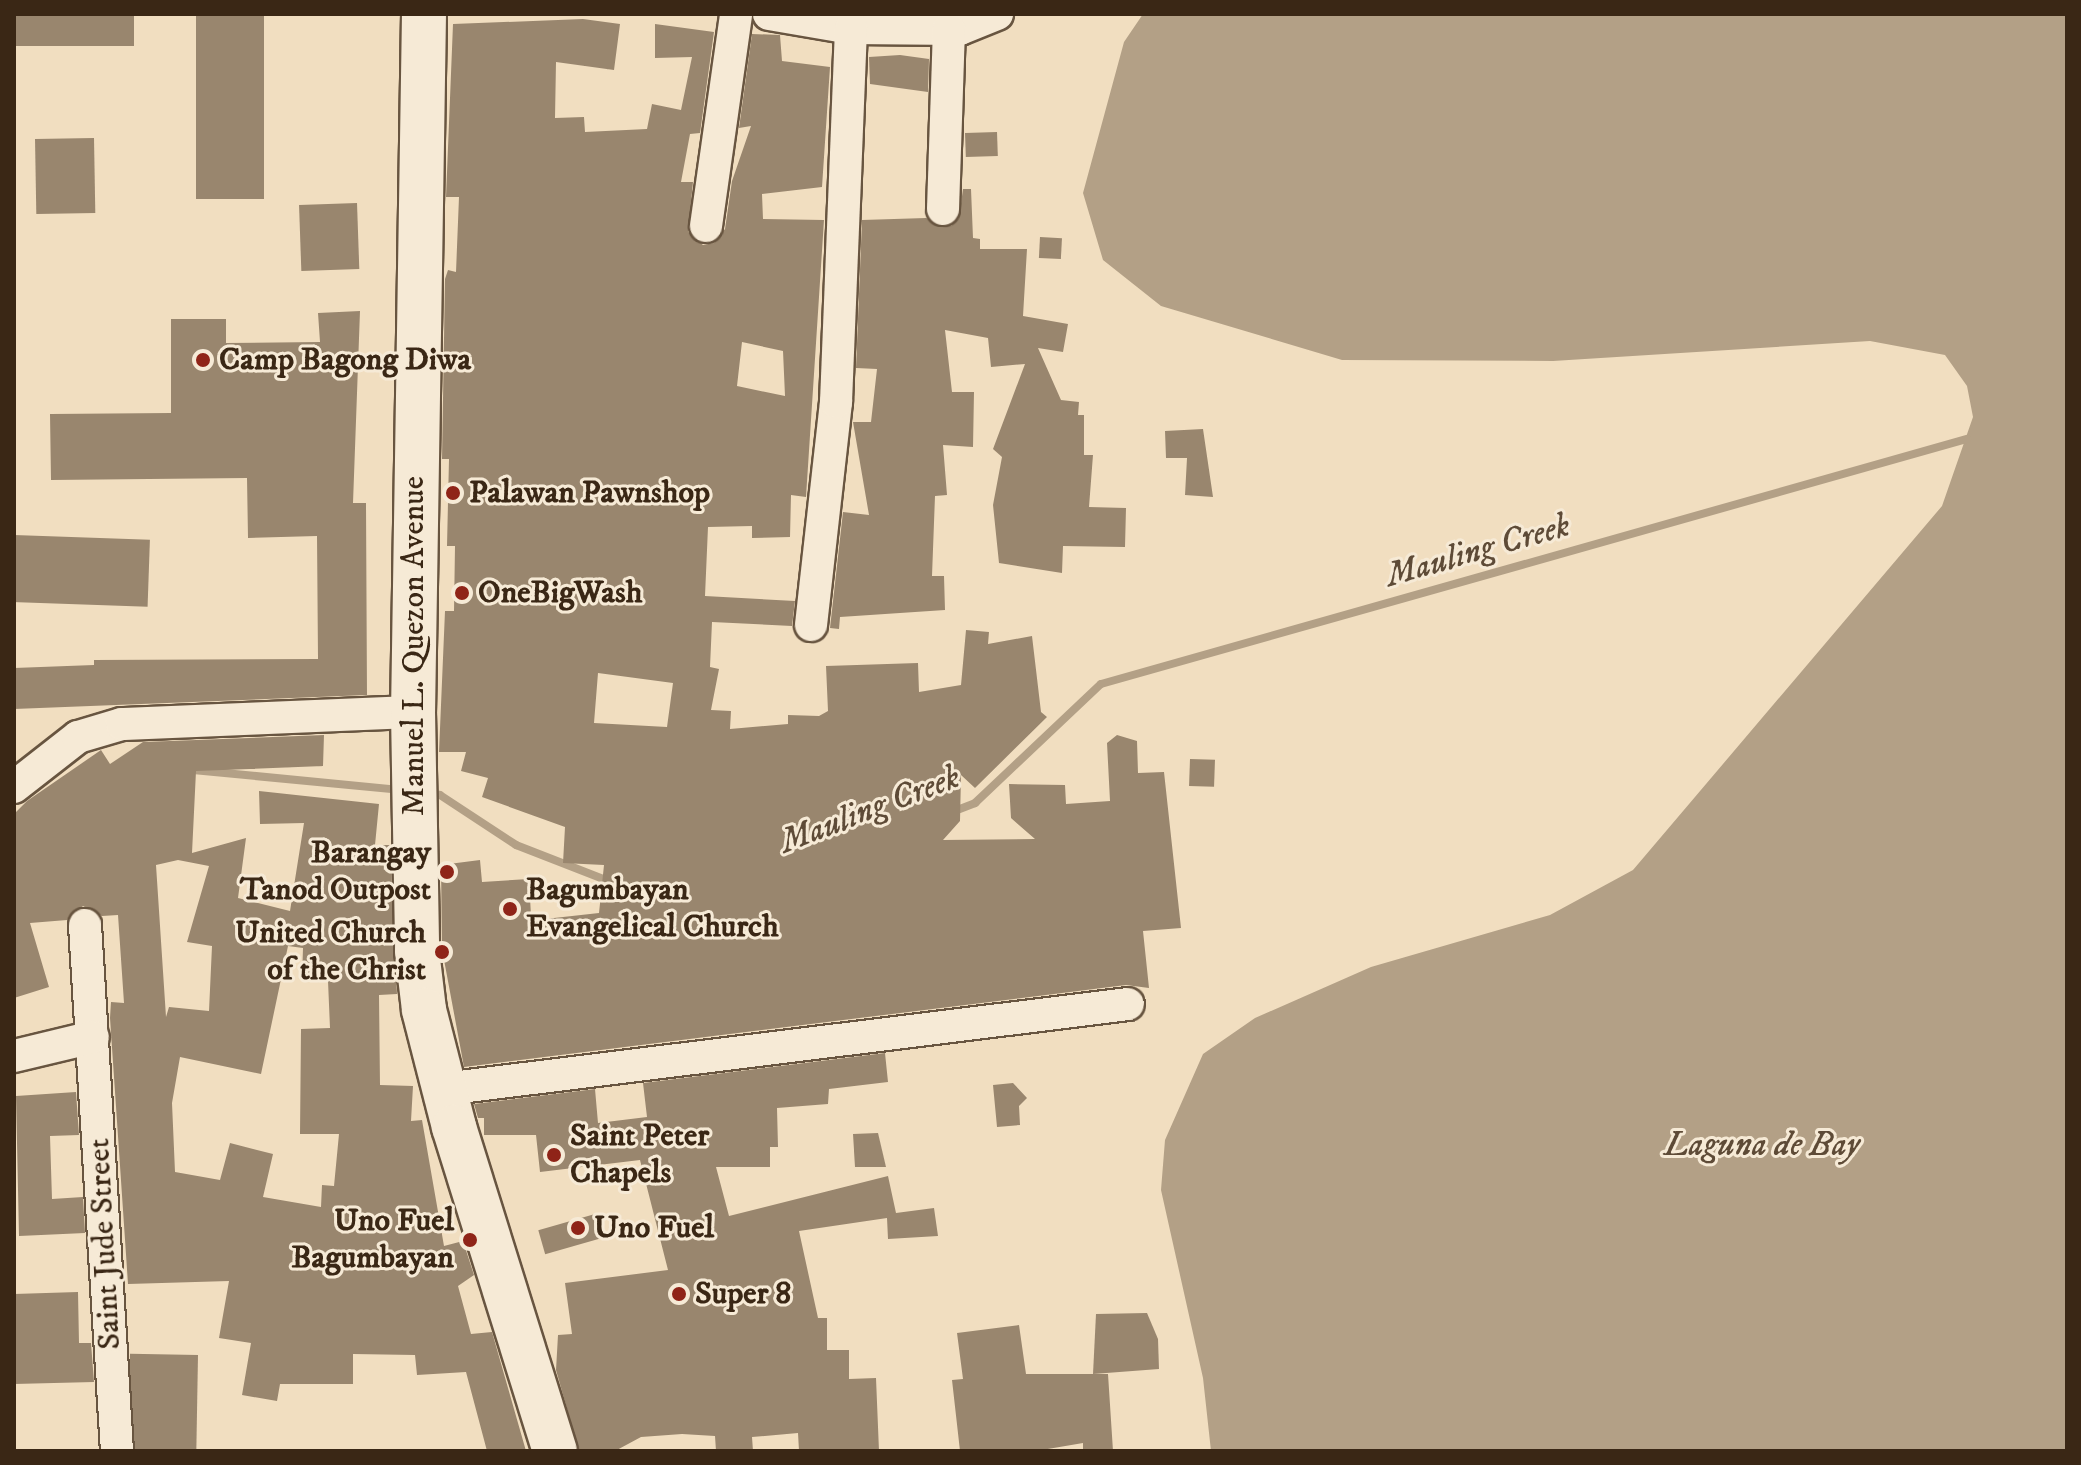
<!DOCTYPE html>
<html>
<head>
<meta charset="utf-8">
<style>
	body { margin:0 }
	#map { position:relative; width:2081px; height:1465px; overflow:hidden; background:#f1dec0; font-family:"IM FELL DW Pica",serif }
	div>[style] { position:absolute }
	.water>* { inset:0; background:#b3a086 }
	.stream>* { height:8px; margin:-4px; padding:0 4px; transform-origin:4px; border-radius:4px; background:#b3a086 }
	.building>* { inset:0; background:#99866e; transform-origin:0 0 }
	.roads { filter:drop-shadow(2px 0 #685540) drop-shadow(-2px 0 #685540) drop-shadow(0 2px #685540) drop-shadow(0 -2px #685540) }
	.minor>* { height:32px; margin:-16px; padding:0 16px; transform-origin:16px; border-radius:16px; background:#f6ead6 }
	.secondary>* { height:44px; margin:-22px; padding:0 22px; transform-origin:22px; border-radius:22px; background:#f6ead6 }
	.dots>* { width:22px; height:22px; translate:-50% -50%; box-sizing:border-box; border:4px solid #f6ead6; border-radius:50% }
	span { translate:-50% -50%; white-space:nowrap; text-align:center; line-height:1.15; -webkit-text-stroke:6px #f6ead6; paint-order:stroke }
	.poi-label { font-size:32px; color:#3a2715; font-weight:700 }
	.left { translate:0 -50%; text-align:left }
	.right { translate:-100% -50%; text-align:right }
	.street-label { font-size:32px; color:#3a2715 }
	.water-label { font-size:34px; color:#5e4b37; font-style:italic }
	.frame { position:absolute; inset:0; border:16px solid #3a2715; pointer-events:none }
</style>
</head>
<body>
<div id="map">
	<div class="water">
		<i style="clip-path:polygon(1143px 14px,2067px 14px,2067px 1451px,1211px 1451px,1203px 1378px,1161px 1190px,1165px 1140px,1203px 1054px,1255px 1018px,1371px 967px,1550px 915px,1633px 870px,1942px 506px,1973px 417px,1967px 386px,1945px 355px,1870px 341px,1553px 361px,1342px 360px,1161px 306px,1103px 260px,1083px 193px,1124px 42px)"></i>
	</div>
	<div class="stream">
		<i style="left:193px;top:770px;width:210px;rotate:5.5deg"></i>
		<i style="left:427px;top:793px;width:13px;rotate:9deg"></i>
		<i style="left:440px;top:795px;width:91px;rotate:33.3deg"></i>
		<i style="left:516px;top:845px;width:102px;rotate:21.3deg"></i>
		<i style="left:952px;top:812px;width:25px;rotate:-21deg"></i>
		<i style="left:975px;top:803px;width:173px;rotate:-43.4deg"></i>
		<i style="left:1101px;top:684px;width:900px;rotate:-15.8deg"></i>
	</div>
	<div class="building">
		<i style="left:14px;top:14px;width:120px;height:32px"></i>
		<i style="left:196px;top:14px;width:68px;height:185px"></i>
		<i style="clip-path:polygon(evenodd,583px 19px,620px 24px,614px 70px,556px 62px,555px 118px,584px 117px,585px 132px,647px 129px,652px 104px,681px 110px,692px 57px,655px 58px,655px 24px,714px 32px,700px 133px,690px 134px,681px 182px,693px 182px,688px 232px,703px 245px,714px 243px,725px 229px,732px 181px,751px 126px,739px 128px,752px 34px,780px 35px,782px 61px,830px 67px,822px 187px,762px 194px,763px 219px,824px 220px,806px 497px,791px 495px,790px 537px,752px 538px,752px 526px,708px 527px,705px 596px,795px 601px,792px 626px,712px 622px,710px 667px,719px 669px,711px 710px,731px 711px,730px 729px,788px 724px,788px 715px,819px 716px,828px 711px,826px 666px,918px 663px,919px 692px,961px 685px,966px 630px,989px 632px,988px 644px,1032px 636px,1041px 712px,1047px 717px,975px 788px,961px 775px,960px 821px,943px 840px,1035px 839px,1011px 818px,1009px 784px,1065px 785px,1066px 804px,1110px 801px,1107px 743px,1117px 735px,1137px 741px,1138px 773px,1164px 772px,1181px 928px,1143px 931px,1149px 988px,1126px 985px,464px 1067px,442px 949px,441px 865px,480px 860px,482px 882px,529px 879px,531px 916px,545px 914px,545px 919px,599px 913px,604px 865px,563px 863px,565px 827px,482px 797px,488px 778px,461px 771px,466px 752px,439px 752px,445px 611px,454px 611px,455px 546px,447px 546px,449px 459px,442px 459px,445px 279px,448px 270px,456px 272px,459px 197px,446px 197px,453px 24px,583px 19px,742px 342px,783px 351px,785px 396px,737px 386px,742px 342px,583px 19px,598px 673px,673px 683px,667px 727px,594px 723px,598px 673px)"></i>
		<i style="clip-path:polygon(900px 55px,929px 59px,928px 92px,870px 84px,869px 57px)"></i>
		<i style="left:997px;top:132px;width:24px;height:32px;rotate:88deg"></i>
		<i style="left:94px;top:138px;width:75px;height:59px;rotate:89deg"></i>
		<i style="clip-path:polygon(963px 189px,971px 189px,973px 238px,980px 239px,980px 249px,1027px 249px,1023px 316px,1068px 324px,1063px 352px,1038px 348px,1061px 400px,1079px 402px,1078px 415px,1084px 415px,1084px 455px,1093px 455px,1089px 507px,1126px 508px,1125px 547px,1063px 546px,1062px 573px,999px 563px,993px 505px,1002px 457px,993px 449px,1025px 364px,991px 367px,988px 338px,945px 330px,952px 392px,974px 392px,973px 447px,943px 445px,947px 495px,935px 496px,932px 576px,944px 576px,945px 610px,840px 617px,839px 629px,830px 628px,843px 512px,869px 515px,853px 422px,871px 422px,877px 369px,856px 368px,862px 220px,926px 218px,951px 226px,959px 218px)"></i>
		<i style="left:357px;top:203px;width:66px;height:58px;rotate:88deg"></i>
		<i style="left:1040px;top:237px;width:22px;height:21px;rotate:3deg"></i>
		<i style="clip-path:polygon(360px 311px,353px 503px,366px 503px,367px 695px,14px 709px,14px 668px,94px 665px,94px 660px,318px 659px,317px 536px,248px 538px,247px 478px,51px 480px,50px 414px,171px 413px,171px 319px,226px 319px,226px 343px,320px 342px,318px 313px)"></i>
		<i style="clip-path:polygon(1203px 429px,1213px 497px,1185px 495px,1187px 458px,1166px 458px,1165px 431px)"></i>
		<i style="left:14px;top:535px;width:136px;height:67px;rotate:2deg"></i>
		<i style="clip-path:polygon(evenodd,324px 735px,323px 766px,196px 771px,192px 853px,246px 838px,238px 898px,290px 911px,304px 823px,260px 824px,259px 791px,379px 804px,375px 845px,390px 845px,397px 994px,379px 995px,380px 1085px,413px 1086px,411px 1121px,422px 1120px,444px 1246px,463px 1241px,474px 1275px,458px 1286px,471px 1334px,492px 1332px,526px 1451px,487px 1451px,466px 1372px,417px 1375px,415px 1355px,353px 1354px,353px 1384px,280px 1384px,277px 1401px,242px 1395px,251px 1343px,219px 1338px,229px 1281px,128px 1284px,110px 1018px,111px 1002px,124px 1003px,118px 915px,102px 916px,83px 906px,67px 920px,30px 923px,49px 987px,14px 998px,14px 814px,27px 801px,101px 750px,110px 764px,143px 742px,324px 735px,178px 860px,209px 866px,187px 942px,212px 946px,209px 1011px,169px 1007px,166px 1017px,156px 865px,178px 860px,324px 735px,288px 946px,303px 948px,302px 978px,328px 981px,330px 1028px,301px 1029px,300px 1134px,339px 1134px,334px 1186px,322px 1185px,321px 1207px,263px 1197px,273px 1154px,230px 1143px,220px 1180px,175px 1172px,172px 1103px,180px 1057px,261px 1074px,288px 946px)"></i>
		<i style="left:1190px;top:759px;width:25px;height:27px;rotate:2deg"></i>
		<i style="clip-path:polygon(885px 1053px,888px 1082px,829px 1089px,828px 1104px,777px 1108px,778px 1147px,770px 1147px,770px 1167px,716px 1167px,729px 1216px,888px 1176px,896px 1213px,934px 1208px,938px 1236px,888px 1239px,887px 1218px,799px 1231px,818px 1318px,827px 1318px,827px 1350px,849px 1350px,849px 1379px,876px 1378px,879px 1451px,799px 1451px,798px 1433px,752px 1437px,753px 1451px,716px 1451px,715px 1436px,682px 1434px,641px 1437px,615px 1451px,579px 1451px,556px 1370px,558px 1335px,572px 1334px,565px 1283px,668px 1270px,640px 1160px,540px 1172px,536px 1135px,484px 1135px,484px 1118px,478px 1118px,474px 1104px,595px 1089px,598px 1123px,647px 1117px,643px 1083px)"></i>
		<i style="clip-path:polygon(1013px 1083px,1027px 1098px,1019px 1106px,1020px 1125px,997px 1127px,993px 1085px)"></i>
		<i style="clip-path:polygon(76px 1092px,79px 1135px,50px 1136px,52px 1199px,83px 1197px,85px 1233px,19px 1236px,16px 1096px)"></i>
		<i style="clip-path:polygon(878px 1133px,886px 1167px,855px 1167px,853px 1134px)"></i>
		<i style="left:595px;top:1214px;width:25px;height:59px;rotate:74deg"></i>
		<i style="clip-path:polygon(78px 1292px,79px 1343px,91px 1343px,94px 1382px,14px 1384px,14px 1294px)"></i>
		<i style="clip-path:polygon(1147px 1313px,1158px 1339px,1159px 1369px,1093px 1374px,1096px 1314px)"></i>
		<i style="clip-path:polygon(1019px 1325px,1026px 1374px,1108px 1374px,1113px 1451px,1083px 1451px,1083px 1443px,1036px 1451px,960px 1451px,952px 1380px,963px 1379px,957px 1333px)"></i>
		<i style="left:198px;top:1355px;width:96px;height:68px;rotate:91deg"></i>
	</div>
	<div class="roads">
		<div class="minor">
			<i style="left:769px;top:14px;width:83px;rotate:9.7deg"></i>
			<i style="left:851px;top:28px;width:109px;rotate:0.5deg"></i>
			<i style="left:960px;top:29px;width:40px;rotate:-22deg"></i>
			<i style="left:943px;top:209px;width:180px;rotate:-88.1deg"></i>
			<i style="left:706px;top:226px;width:214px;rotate:-81.9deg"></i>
			<i style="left:811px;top:625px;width:224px;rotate:-83.6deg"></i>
			<i style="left:836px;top:402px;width:374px;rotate:-87.7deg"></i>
			<i style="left:14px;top:787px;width:81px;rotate:-38deg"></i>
			<i style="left:78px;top:737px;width:46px;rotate:-16.5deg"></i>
			<i style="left:122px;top:724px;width:291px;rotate:-2.4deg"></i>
			<i style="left:85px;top:925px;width:527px;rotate:86.52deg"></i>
			<i style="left:14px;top:1056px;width:81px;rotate:-13.5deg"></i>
			<i style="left:444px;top:1089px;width:689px;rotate:-7.08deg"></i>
		</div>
		<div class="secondary">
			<i style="left:424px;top:14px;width:698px;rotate:90.9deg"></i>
			<i style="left:413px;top:712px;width:239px;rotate:89deg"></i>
			<i style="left:417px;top:951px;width:59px;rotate:83.2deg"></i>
			<i style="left:424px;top:1010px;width:121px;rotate:75.6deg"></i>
			<i style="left:454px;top:1127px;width:339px;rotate:72.7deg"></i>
		</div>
	</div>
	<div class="dots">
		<i style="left:203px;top:360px;background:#8f2418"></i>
		<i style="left:453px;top:493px;background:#8f2418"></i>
		<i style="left:462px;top:593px;background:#8f2418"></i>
		<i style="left:447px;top:872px;background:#8f2418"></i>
		<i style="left:510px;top:909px;background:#8f2418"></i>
		<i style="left:442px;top:952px;background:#8f2418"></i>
		<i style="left:554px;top:1155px;background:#8f2418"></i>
		<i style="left:578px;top:1228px;background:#8f2418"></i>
		<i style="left:470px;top:1240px;background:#8f2418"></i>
		<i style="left:679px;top:1294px;background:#8f2418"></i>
	</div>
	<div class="poi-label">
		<span class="left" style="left:219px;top:360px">Camp Bagong Diwa</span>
		<span class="left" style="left:469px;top:493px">Palawan Pawnshop</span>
		<span class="left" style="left:478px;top:593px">OneBigWash</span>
		<span class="right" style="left:431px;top:872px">Barangay<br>Tanod Outpost</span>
		<span class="left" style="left:526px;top:909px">Bagumbayan<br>Evangelical Church</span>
		<span class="right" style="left:426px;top:952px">United Church<br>of the Christ</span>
		<span class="left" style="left:570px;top:1155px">Saint Peter<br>Chapels</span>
		<span class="right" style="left:454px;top:1240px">Uno Fuel<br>Bagumbayan</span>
		<span class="left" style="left:594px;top:1228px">Uno Fuel</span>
		<span class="left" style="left:695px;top:1294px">Super 8</span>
	</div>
	<div class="street-label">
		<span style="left:414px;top:646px;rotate:-90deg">Manuel L. Quezon Avenue</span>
		<span style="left:105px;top:1244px;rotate:-93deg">Saint Jude Street</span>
	</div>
	<div class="water-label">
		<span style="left:1478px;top:551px;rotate:-16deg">Mauling Creek</span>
		<span style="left:870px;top:810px;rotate:-21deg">Mauling Creek</span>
		<span style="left:1762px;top:1146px">Laguna de Bay</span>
	</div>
	<div class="frame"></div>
</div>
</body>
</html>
